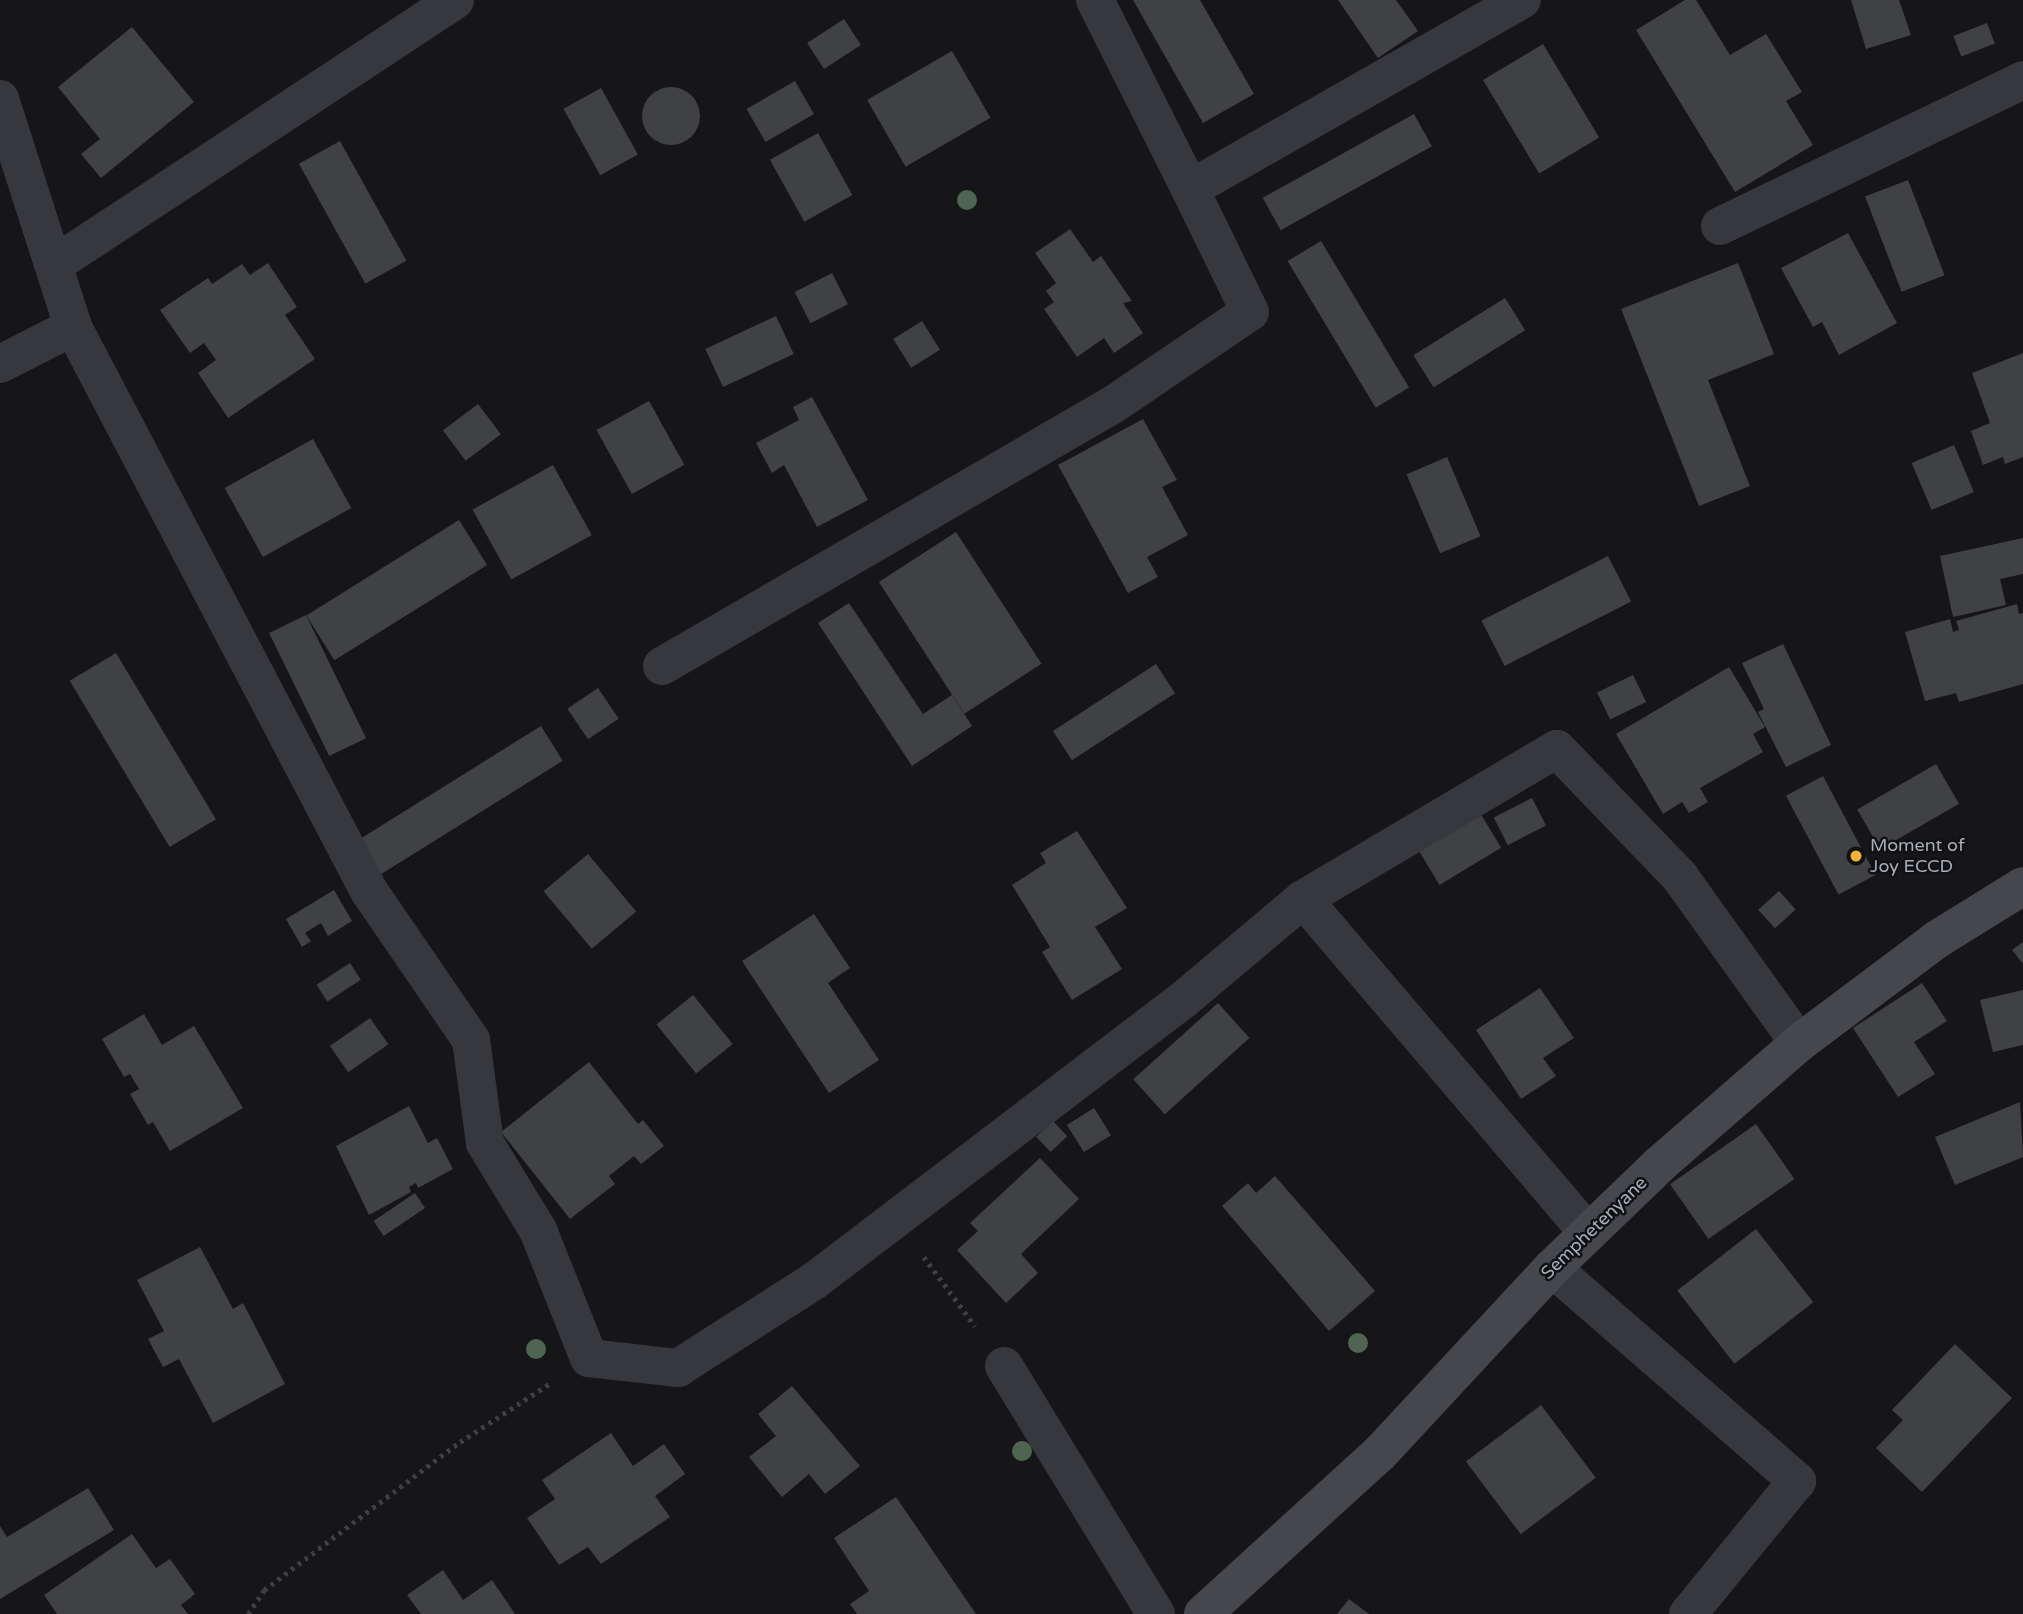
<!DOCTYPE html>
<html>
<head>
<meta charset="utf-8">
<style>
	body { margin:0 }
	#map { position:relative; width:2023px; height:1614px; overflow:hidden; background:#161618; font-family:"Varela Round",sans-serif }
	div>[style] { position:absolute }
	.building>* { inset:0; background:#404145; transform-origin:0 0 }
	.round { border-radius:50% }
	.path>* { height:4.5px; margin-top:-2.25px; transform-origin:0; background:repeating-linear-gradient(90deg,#3d3f44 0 3.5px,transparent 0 8.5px) }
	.street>* { height:38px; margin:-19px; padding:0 19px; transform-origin:19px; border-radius:19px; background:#37383d }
	.secondary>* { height:38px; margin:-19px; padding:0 19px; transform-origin:19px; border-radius:19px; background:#45474d }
	.trees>* { width:20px; height:20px; margin:-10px; border-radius:50%; background:#506452 }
	.dots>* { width:19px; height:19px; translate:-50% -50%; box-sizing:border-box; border:4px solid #111113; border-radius:50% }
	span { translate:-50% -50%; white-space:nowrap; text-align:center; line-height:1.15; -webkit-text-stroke:5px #111113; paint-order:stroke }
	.poi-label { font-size:18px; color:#a8adb8 }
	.left { translate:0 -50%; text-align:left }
	.street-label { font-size:18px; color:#a8adb8 }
</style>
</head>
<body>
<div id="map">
	<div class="building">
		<i style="clip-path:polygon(1133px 0,1200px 0,1254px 94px,1203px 123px)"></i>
		<i style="clip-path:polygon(1338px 0,1396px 0,1418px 31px,1378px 58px)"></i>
		<i style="clip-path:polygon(1685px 0,1696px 0,1730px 55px,1766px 34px,1802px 92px,1786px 101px,1813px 145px,1735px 192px,1636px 30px)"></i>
		<i style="clip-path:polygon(1851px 0,1899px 0,1911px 35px,1866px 49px)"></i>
		<i style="left:844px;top:19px;width:31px;height:44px;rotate:57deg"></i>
		<i style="left:1987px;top:23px;width:22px;height:36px;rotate:69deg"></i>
		<i style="clip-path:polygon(132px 27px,194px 102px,101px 178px,81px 154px,100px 139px,58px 87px)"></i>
		<i style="left:1543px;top:44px;width:109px;height:70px;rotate:59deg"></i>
		<i style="left:952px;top:51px;width:77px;height:98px;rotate:60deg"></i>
		<i style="left:795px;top:81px;width:38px;height:56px;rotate:60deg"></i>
		<i class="round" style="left:642px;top:87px;width:58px;height:58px"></i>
		<i style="left:601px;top:88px;width:76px;height:43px;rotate:61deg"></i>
		<i style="left:1414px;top:114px;width:37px;height:173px;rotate:61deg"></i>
		<i style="left:818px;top:133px;width:71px;height:55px;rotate:61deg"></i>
		<i style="left:340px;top:141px;width:137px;height:47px;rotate:61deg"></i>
		<i style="left:1908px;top:180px;width:102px;height:46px;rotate:69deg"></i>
		<i style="clip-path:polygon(1070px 229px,1093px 262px,1101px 256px,1132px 301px,1123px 303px,1143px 333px,1114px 353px,1104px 338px,1077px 357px,1044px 309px,1054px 302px,1046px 291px,1056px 283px,1035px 253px)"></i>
		<i style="clip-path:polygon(1848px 233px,1897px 323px,1839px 355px,1822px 322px,1813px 327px,1781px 268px)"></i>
		<i style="left:1321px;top:241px;width:171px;height:39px;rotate:59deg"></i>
		<i style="clip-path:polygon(268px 263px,297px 307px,285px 315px,315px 359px,228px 418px,198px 373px,216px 360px,204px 343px,190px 353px,160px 310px,208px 278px,212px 284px,242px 264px,250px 275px)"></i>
		<i style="clip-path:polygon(1738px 263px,1774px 354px,1708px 380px,1750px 486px,1699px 506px,1621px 309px)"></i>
		<i style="left:832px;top:273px;width:35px;height:42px;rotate:63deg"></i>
		<i style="left:1505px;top:298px;width:38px;height:108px;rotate:58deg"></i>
		<i style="left:776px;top:316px;width:42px;height:78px;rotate:65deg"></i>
		<i style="left:922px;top:321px;width:34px;height:34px;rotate:58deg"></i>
		<i style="clip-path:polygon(2023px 353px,2023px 457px,2005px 464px,2003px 457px,1983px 465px,1971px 431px,1990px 423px,1972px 373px)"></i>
		<i style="clip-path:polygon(812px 397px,868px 500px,817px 527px,784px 465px,772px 473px,756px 443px,799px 420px,793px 407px)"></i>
		<i style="left:649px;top:401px;width:73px;height:60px;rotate:61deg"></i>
		<i style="left:478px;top:404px;width:38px;height:44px;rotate:53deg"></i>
		<i style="clip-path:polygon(1143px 419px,1177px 480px,1162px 487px,1188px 535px,1147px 557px,1158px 577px,1128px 593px,1058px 465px)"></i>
		<i style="left:313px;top:439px;width:79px;height:101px;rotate:61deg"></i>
		<i style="left:1954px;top:445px;width:51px;height:46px;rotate:67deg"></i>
		<i style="left:1447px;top:457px;width:86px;height:44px;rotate:67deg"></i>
		<i style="left:553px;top:465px;width:80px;height:92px;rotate:61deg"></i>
		<i style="left:459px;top:520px;width:53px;height:180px;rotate:58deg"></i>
		<i style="left:956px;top:532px;width:157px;height:92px;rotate:57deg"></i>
		<i style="clip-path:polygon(2023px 538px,2023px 574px,2000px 579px,2006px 605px,1953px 617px,1940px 556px)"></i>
		<i style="left:1608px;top:556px;width:51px;height:142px;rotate:63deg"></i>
		<i style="clip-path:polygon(849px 603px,923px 714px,952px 695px,972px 726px,912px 766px,818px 623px)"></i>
		<i style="clip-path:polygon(2017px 604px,2019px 614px,2023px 613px,2023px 684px,1959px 702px,1956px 693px,1925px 701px,1905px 632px,1950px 619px,1953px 632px,1959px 630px,1956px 621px)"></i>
		<i style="left:306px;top:615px;width:137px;height:41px;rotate:64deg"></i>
		<i style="clip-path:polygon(1783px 644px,1831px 745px,1786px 767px,1758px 712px,1764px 709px,1742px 663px)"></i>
		<i style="left:116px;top:653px;width:194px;height:54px;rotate:59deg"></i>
		<i style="left:1156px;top:664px;width:35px;height:123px;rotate:57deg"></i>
		<i style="clip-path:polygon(1729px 667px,1765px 727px,1753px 734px,1763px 752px,1700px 788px,1708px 802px,1689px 813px,1682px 802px,1663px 814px,1616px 734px)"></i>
		<i style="left:1633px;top:675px;width:30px;height:40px;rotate:64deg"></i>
		<i style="left:598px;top:688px;width:37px;height:37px;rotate:56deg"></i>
		<i style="left:541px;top:726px;width:41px;height:220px;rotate:58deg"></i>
		<i style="left:1936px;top:764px;width:46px;height:91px;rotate:60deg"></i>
		<i style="left:1823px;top:776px;width:112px;height:42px;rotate:62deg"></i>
		<i style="left:1532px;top:798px;width:31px;height:43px;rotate:63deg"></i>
		<i style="left:1479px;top:811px;width:43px;height:72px;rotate:59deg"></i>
		<i style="clip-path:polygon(1077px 831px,1127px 908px,1095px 927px,1122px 969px,1072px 1000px,1042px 952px,1050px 947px,1012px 885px,1046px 863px,1040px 853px)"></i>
		<i style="left:588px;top:854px;width:75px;height:58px;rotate:50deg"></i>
		<i style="clip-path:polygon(334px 890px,352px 921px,328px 936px,321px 923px,305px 933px,311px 941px,302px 947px,286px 919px)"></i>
		<i style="left:1779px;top:891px;width:25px;height:28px;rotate:48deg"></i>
		<i style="clip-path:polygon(814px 914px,850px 968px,828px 983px,879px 1060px,829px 1093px,742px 961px)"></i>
		<i style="clip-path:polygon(2023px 942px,2023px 964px,2012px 950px)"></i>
		<i style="left:350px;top:963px;width:20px;height:40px;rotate:57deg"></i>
		<i style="clip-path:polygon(1922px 983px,1947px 1021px,1914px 1042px,1935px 1074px,1898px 1097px,1853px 1028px)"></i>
		<i style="clip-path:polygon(1540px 988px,1574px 1038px,1543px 1058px,1556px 1076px,1521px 1099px,1476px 1030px)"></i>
		<i style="clip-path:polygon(2023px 990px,2023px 1045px,1993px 1052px,1980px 1000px)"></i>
		<i style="left:693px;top:995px;width:63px;height:47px;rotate:51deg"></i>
		<i style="left:1218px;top:1003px;width:47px;height:114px;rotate:48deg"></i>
		<i style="clip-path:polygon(144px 1014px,162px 1045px,194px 1026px,243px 1108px,170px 1151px,153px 1122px,148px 1125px,130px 1094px,139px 1089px,130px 1074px,124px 1077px,102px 1039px)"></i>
		<i style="left:370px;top:1018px;width:32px;height:49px;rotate:55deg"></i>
		<i style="clip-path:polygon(589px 1062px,638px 1124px,643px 1120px,664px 1146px,641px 1164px,634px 1156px,609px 1176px,615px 1184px,570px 1219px,501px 1132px)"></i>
		<i style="clip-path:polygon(2020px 1102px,2023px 1157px,1955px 1185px,1935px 1137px)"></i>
		<i style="clip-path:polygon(409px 1106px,428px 1143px,437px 1138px,453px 1169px,418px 1188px,416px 1183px,409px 1187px,411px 1192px,369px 1215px,336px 1146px)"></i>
		<i style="left:1094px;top:1108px;width:32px;height:32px;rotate:58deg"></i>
		<i style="left:1053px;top:1121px;width:21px;height:23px;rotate:47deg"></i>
		<i style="left:1756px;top:1124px;width:67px;height:105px;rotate:55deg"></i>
		<i style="clip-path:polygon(1040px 1158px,1079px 1199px,1021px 1254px,1038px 1273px,1006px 1303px,957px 1250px,978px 1231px,970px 1223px)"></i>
		<i style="clip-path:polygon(1275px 1176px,1375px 1291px,1329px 1331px,1222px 1206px,1248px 1183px,1256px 1193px)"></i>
		<i style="left:415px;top:1193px;width:18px;height:50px;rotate:56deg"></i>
		<i style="left:1756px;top:1229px;width:93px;height:100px;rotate:52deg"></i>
		<i style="clip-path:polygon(200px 1247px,233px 1309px,243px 1303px,285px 1384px,213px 1423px,179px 1359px,163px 1367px,148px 1339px,164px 1331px,137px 1280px)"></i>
		<i style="clip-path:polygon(1955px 1344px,2012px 1398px,1922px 1492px,1876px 1448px,1903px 1420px,1892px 1410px)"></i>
		<i style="clip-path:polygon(792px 1386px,860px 1466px,825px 1494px,809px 1474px,782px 1497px,749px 1457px,776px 1436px,758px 1414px)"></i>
		<i style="left:1541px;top:1405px;width:91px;height:94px;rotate:53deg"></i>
		<i style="clip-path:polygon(611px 1433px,633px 1466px,664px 1444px,685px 1474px,655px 1496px,670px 1517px,601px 1564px,588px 1547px,559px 1565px,527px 1518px,555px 1499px,542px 1480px)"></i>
		<i style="clip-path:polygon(88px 1488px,114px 1530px,0 1599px,0 1526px,7px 1537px)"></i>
		<i style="clip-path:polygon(896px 1497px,976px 1614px,857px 1614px,850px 1604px,869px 1591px,834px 1538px)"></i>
		<i style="clip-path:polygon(132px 1534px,156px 1568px,170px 1559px,195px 1594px,181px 1605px,188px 1614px,57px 1614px,44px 1595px)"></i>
		<i style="clip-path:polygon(443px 1570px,463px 1600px,492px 1580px,515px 1614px,421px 1614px,407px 1595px)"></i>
		<i style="clip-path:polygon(1349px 1599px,1369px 1614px,1337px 1614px)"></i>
	</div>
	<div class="path">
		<i style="left:924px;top:1257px;width:86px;rotate:53.5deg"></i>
		<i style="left:248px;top:1614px;width:29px;rotate:-56deg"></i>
		<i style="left:264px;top:1590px;width:246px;rotate:-37.1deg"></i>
		<i style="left:460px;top:1442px;width:106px;rotate:-33.1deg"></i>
	</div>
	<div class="street">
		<i style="left:1095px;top:0;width:212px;rotate:63.3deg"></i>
		<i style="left:0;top:99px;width:239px;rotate:72.2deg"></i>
		<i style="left:1720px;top:226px;width:336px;rotate:-25.7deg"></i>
		<i style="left:55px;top:264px;width:479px;rotate:-33.4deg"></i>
		<i style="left:0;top:364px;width:82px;rotate:-26.9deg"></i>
		<i style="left:73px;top:327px;width:637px;rotate:62.31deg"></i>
		<i style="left:369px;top:891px;width:181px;rotate:55.6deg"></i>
		<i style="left:471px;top:1040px;width:104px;rotate:82.3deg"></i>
		<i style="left:485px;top:1143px;width:102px;rotate:58.7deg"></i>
		<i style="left:538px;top:1230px;width:138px;rotate:68.3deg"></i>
		<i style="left:589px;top:1358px;width:90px;rotate:6.4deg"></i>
		<i style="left:678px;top:1368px;width:161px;rotate:-32.6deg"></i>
		<i style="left:814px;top:1281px;width:464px;rotate:-37.3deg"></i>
		<i style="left:1183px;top:1000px;width:157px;rotate:-40.1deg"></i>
		<i style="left:1303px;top:899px;width:295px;rotate:-30.6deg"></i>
		<i style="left:1557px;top:749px;width:178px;rotate:46.1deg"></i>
		<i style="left:1680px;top:877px;width:204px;rotate:54.4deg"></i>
		<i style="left:662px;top:666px;width:522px;rotate:-30.1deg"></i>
		<i style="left:1114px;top:404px;width:164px;rotate:-34.1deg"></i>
		<i style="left:1250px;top:312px;width:137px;rotate:-116deg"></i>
		<i style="left:1190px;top:189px;width:382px;rotate:-29.7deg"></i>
		<i style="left:1303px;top:899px;width:438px;rotate:49.5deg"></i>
		<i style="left:1552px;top:1268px;width:325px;rotate:41deg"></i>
		<i style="left:1797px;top:1481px;width:172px;rotate:129.3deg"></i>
		<i style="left:1004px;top:1366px;width:291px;rotate:58.5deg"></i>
	</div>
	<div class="secondary">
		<i style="left:1203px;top:1614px;width:239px;rotate:-42.3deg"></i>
		<i style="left:1380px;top:1453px;width:253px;rotate:-47.1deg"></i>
		<i style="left:1552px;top:1268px;width:150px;rotate:-43.9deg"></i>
		<i style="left:1660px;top:1164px;width:184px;rotate:-41deg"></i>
		<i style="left:1799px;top:1043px;width:171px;rotate:-36.9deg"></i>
		<i style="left:1936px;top:940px;width:102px;rotate:-31.8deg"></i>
	</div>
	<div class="trees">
		<i style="left:967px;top:200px"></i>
		<i style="left:1358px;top:1343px"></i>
		<i style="left:536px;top:1349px"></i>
		<i style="left:1022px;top:1451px"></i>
	</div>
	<div class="dots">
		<i style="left:1856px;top:856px;background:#f2b134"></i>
	</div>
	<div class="poi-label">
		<span class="left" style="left:1870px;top:856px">Moment of<br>Joy ECCD</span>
	</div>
	<div class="street-label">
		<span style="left:1594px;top:1228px;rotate:-44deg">Semphetenyane</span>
	</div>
</div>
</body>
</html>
